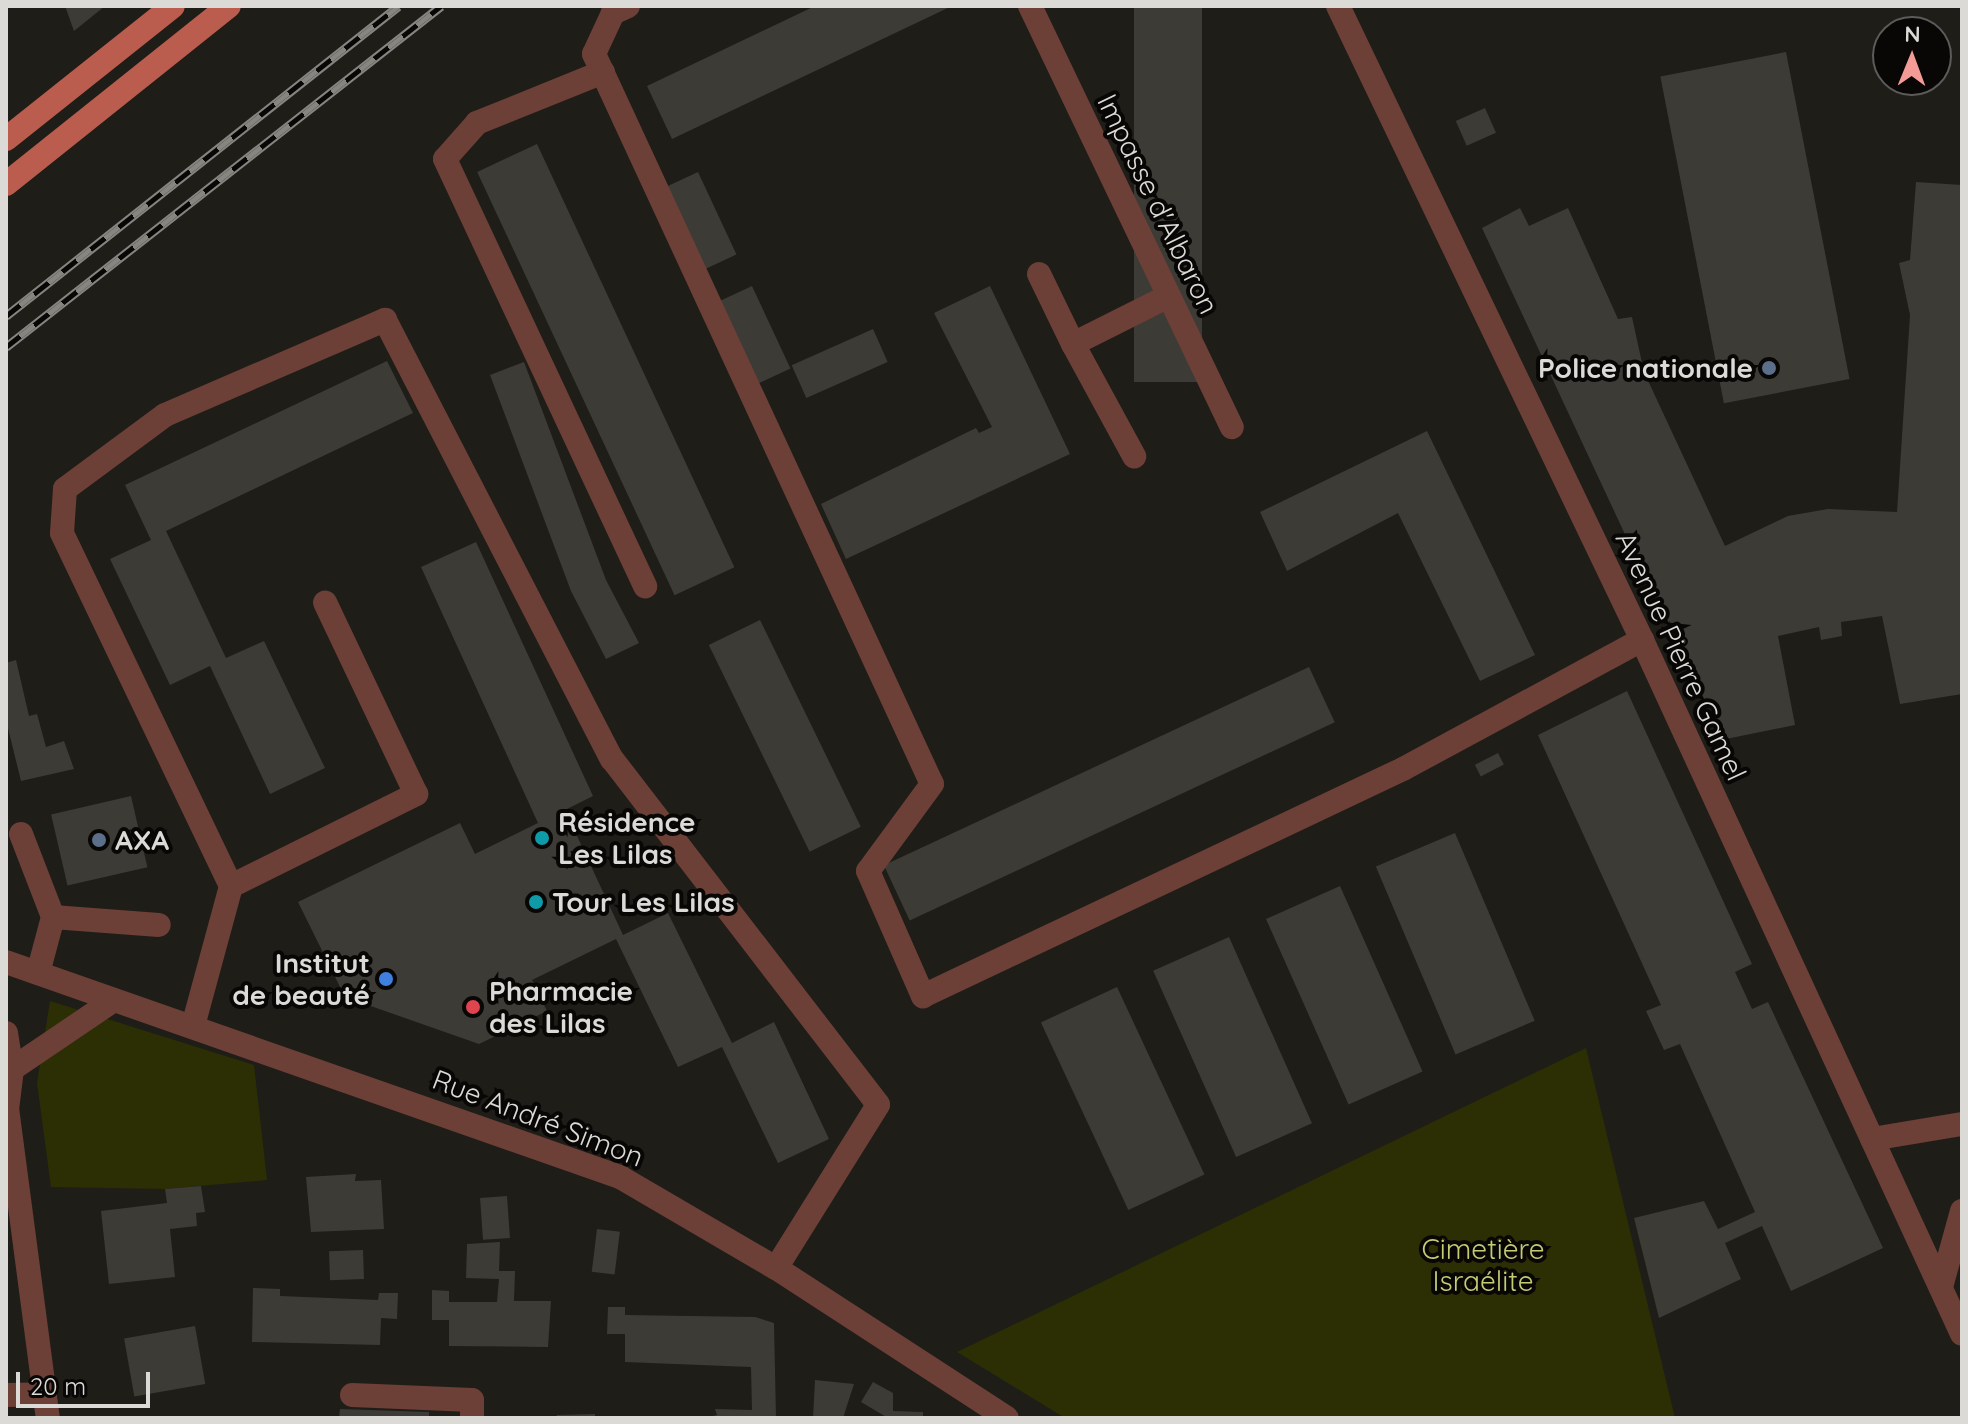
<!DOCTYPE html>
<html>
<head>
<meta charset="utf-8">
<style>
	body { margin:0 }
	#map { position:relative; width:1968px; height:1424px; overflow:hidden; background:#1f1d18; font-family:Quicksand,sans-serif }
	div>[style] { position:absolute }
	.green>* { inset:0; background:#2c2f04 }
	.building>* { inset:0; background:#3d3b36; transform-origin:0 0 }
	.minor>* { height:24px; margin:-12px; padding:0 12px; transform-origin:12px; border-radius:12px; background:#6c3f37 }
	.major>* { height:24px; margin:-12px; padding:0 12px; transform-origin:12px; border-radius:12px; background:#bb5d4e }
	.rail>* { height:9px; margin-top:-4.5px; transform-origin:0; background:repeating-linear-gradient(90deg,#080706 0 18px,#868580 0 36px); box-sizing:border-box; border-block:2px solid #868580 }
	.dots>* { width:22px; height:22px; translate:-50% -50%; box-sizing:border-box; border:4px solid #080706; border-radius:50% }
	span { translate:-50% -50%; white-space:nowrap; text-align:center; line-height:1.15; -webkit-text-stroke:8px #080706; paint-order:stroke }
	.street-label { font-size:28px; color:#dbdad6 }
	.poi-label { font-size:28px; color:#dbdad6; font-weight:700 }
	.right { translate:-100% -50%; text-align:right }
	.left { translate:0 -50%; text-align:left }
	.park-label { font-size:28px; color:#c4cd73 }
	.frame { position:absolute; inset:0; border:8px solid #dbdad6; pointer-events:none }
	.north { position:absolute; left:1872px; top:16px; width:80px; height:80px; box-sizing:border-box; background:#080706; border:2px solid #5c5b59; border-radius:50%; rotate:1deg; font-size:22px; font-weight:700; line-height:32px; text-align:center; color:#dbdad6 }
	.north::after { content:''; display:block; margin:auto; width:28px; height:36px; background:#f59b97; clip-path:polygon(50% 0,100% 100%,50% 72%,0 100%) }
	.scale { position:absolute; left:16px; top:1372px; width:134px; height:36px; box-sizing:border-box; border:4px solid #dbdad6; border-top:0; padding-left:10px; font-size:24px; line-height:28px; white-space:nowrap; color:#dbdad6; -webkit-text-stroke:6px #080706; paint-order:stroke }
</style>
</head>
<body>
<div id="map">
	<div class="green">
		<i style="clip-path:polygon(50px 1001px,254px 1065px,267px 1180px,165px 1189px,51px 1187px,37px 1083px)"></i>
		<i style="clip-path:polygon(1586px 1048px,1675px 1418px,1065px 1418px,957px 1352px)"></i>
	</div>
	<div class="building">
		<i style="clip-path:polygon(65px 6px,105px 6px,74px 31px)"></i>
		<i style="clip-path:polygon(815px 6px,952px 6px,672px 139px,647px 86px)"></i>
		<i style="left:1134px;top:6px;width:68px;height:376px"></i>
		<i style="left:1786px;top:52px;width:333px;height:128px;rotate:79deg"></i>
		<i style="left:1485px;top:108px;width:27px;height:32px;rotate:66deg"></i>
		<i style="left:537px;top:144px;width:467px;height:66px;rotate:65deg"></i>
		<i style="left:698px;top:172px;width:91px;height:35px;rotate:65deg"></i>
		<i style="clip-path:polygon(1916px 182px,1962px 185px,1962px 694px,1900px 704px,1882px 616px,1841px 622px,1842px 636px,1821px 640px,1819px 627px,1778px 636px,1795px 725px,1721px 740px,1482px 228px,1520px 208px,1529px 226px,1568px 208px,1618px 319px,1632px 317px,1644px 372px,1725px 546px,1788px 516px,1828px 509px,1897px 512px,1910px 315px,1899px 263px,1910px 260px)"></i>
		<i style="left:752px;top:286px;width:91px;height:35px;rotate:65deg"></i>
		<i style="clip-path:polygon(990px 286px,1070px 454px,846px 559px,821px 504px,976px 428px,979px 433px,992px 427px,934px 313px)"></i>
		<i style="left:873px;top:329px;width:36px;height:89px;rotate:66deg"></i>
		<i style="clip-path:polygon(387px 361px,413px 413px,166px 531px,226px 658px,264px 641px,325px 768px,270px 794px,210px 666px,170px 685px,110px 559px,151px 540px,125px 485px)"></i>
		<i style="clip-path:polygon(524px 362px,606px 580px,639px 643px,606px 659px,571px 591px,490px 375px)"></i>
		<i style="clip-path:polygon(1427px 431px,1535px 655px,1480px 681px,1398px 513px,1287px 571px,1260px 512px)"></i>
		<i style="clip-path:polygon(476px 542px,593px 796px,565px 810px,623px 935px,668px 913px,732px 1043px,774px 1022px,829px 1139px,778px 1163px,722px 1047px,678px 1067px,616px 939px,532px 980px,547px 1011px,479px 1044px,345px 997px,298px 902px,460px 823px,475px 854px,538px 823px,421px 567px)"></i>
		<i style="left:760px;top:620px;width:230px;height:57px;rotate:64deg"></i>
		<i style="clip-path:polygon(16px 660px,29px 716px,37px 714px,46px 747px,64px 741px,74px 769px,21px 781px,6px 720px,6px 663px)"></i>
		<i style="left:1309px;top:667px;width:61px;height:469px;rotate:65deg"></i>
		<i style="clip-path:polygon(1627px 691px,1752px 964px,1735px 972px,1752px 1009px,1768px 1002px,1883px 1248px,1791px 1291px,1762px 1226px,1725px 1243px,1741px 1279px,1659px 1318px,1634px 1218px,1704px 1201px,1718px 1229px,1755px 1212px,1680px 1044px,1664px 1050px,1646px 1011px,1661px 1005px,1538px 735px)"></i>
		<i style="left:1498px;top:753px;width:13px;height:26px;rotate:63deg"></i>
		<i style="left:131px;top:796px;width:73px;height:82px;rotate:77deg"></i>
		<i style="left:1455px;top:833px;width:204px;height:86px;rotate:67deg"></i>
		<i style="left:1340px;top:886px;width:203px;height:81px;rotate:66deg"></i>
		<i style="left:1229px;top:937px;width:204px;height:83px;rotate:66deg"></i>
		<i style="left:1117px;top:987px;width:207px;height:84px;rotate:65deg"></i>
		<i style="clip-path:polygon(356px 1174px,355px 1181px,381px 1180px,384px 1229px,311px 1232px,306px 1177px)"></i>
		<i style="clip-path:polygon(201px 1186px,205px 1212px,196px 1213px,197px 1226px,170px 1229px,175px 1277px,109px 1284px,101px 1211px,167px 1203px,165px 1189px)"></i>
		<i style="left:507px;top:1196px;width:42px;height:27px;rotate:86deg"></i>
		<i style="left:597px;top:1229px;width:23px;height:43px;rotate:7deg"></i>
		<i style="clip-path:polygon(500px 1242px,499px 1271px,515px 1271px,514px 1301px,551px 1301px,548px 1347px,449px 1346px,449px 1320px,432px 1320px,432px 1290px,449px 1291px,449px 1302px,497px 1302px,499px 1279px,466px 1278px,467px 1244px)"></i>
		<i style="left:363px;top:1250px;width:29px;height:34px;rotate:88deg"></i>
		<i style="clip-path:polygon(253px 1288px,280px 1289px,280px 1296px,378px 1300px,379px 1293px,398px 1293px,397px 1319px,381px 1318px,380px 1345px,252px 1342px)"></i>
		<i style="clip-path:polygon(608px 1307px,625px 1307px,625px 1315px,755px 1317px,774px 1323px,776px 1418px,705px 1418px,717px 1415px,715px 1409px,752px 1410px,751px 1367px,625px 1362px,625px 1334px,607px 1334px)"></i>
		<i style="left:195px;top:1326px;width:59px;height:72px;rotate:80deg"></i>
		<i style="clip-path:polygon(815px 1380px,854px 1384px,843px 1418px,813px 1418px)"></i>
		<i style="clip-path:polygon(873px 1382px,893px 1393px,893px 1411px,923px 1412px,923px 1418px,888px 1418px,861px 1402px)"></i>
		<i style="clip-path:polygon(340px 1409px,429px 1412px,429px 1418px,339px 1418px)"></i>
		<i style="clip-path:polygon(595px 1414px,595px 1418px,556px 1418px,557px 1415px)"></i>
	</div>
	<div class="minor">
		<i style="left:628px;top:6px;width:17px;rotate:155deg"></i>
		<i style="left:613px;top:13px;width:45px;rotate:114.9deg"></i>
		<i style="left:594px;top:54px;width:804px;rotate:65.16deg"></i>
		<i style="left:932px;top:784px;width:108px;rotate:126.3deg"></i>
		<i style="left:868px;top:871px;width:137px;rotate:66.3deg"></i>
		<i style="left:923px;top:996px;width:531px;rotate:-25.31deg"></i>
		<i style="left:1403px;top:769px;width:272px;rotate:-28.4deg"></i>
		<i style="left:1030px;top:6px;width:467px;rotate:64.4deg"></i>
		<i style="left:1338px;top:6px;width:703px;rotate:64.38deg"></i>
		<i style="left:1642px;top:640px;width:764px;rotate:65.25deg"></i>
		<i style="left:603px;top:72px;width:136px;rotate:158deg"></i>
		<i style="left:477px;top:123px;width:48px;rotate:131.6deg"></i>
		<i style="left:445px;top:159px;width:472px;rotate:64.9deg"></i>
		<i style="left:1039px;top:274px;width:78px;rotate:64.1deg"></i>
		<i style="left:1073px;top:344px;width:107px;rotate:-26.6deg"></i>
		<i style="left:1073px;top:344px;width:128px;rotate:61.4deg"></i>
		<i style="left:21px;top:834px;width:89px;rotate:68.9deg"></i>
		<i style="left:53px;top:917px;width:58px;rotate:105deg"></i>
		<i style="left:231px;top:886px;width:207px;rotate:-26.4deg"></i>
		<i style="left:416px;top:794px;width:212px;rotate:-115.4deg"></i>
		<i style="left:53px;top:917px;width:106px;rotate:4.3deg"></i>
		<i style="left:6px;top:962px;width:651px;rotate:19.3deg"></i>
		<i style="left:620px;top:1177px;width:181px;rotate:30.3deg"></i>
		<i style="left:776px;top:1268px;width:275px;rotate:33deg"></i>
		<i style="left:193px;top:1026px;width:145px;rotate:-74.8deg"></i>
		<i style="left:231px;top:886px;width:391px;rotate:-115.6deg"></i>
		<i style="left:62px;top:533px;width:44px;rotate:-86.1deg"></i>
		<i style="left:65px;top:489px;width:124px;rotate:-36.5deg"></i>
		<i style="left:165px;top:415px;width:240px;rotate:-23.4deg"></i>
		<i style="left:385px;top:320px;width:494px;rotate:62.7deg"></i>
		<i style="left:612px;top:759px;width:436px;rotate:52.4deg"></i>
		<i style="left:878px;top:1105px;width:192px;rotate:122deg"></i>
		<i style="left:6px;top:1033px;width:36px;rotate:81deg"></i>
		<i style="left:12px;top:1069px;width:39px;rotate:97deg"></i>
		<i style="left:7px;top:1108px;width:313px;rotate:82.5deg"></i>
		<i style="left:12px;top:1069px;width:123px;rotate:-34.1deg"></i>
		<i style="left:1872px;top:1139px;width:91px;rotate:-9.5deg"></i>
		<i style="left:1941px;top:1287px;width:79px;rotate:-74.6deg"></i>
		<i style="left:6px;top:1395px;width:39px;rotate:-1deg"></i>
		<i style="left:352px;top:1395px;width:120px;rotate:2.4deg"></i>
		<i style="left:472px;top:1400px;width:18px;rotate:90deg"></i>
	</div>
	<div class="major">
		<i style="left:6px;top:139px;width:213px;rotate:-38.5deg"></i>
		<i style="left:6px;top:184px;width:285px;rotate:-38.6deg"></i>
	</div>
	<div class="rail">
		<i style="left:6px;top:316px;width:500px;rotate:-38.3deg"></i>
		<i style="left:6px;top:347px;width:553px;rotate:-38.09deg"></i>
	</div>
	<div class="dots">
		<i style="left:1769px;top:368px;background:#5c6f8a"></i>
		<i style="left:542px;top:838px;background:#0f9aa8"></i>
		<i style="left:99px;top:840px;background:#5c6f8a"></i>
		<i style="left:536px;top:902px;background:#0f9aa8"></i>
		<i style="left:386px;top:979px;background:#3f7fe0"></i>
		<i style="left:473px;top:1007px;background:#e0444e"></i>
	</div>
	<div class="street-label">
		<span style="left:1158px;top:204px;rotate:64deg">Impasse d'Albaron</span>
		<span style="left:1681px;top:656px;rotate:65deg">Avenue Pierre Gamel</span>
		<span style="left:538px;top:1118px;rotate:21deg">Rue André Simon</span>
	</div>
	<div class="poi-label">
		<span class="right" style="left:1753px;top:368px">Police nationale</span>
		<span class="left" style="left:558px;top:838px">Résidence<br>Les Lilas</span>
		<span class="left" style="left:115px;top:840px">AXA</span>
		<span class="left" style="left:552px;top:902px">Tour Les Lilas</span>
		<span class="right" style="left:370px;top:979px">Institut<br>de beauté</span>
		<span class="left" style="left:489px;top:1007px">Pharmacie<br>des Lilas</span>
	</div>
	<div class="park-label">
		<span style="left:1483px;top:1265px">Cimetière<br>Israélite</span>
	</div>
	<div class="frame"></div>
	<div class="north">N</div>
	<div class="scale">20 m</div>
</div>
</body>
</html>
